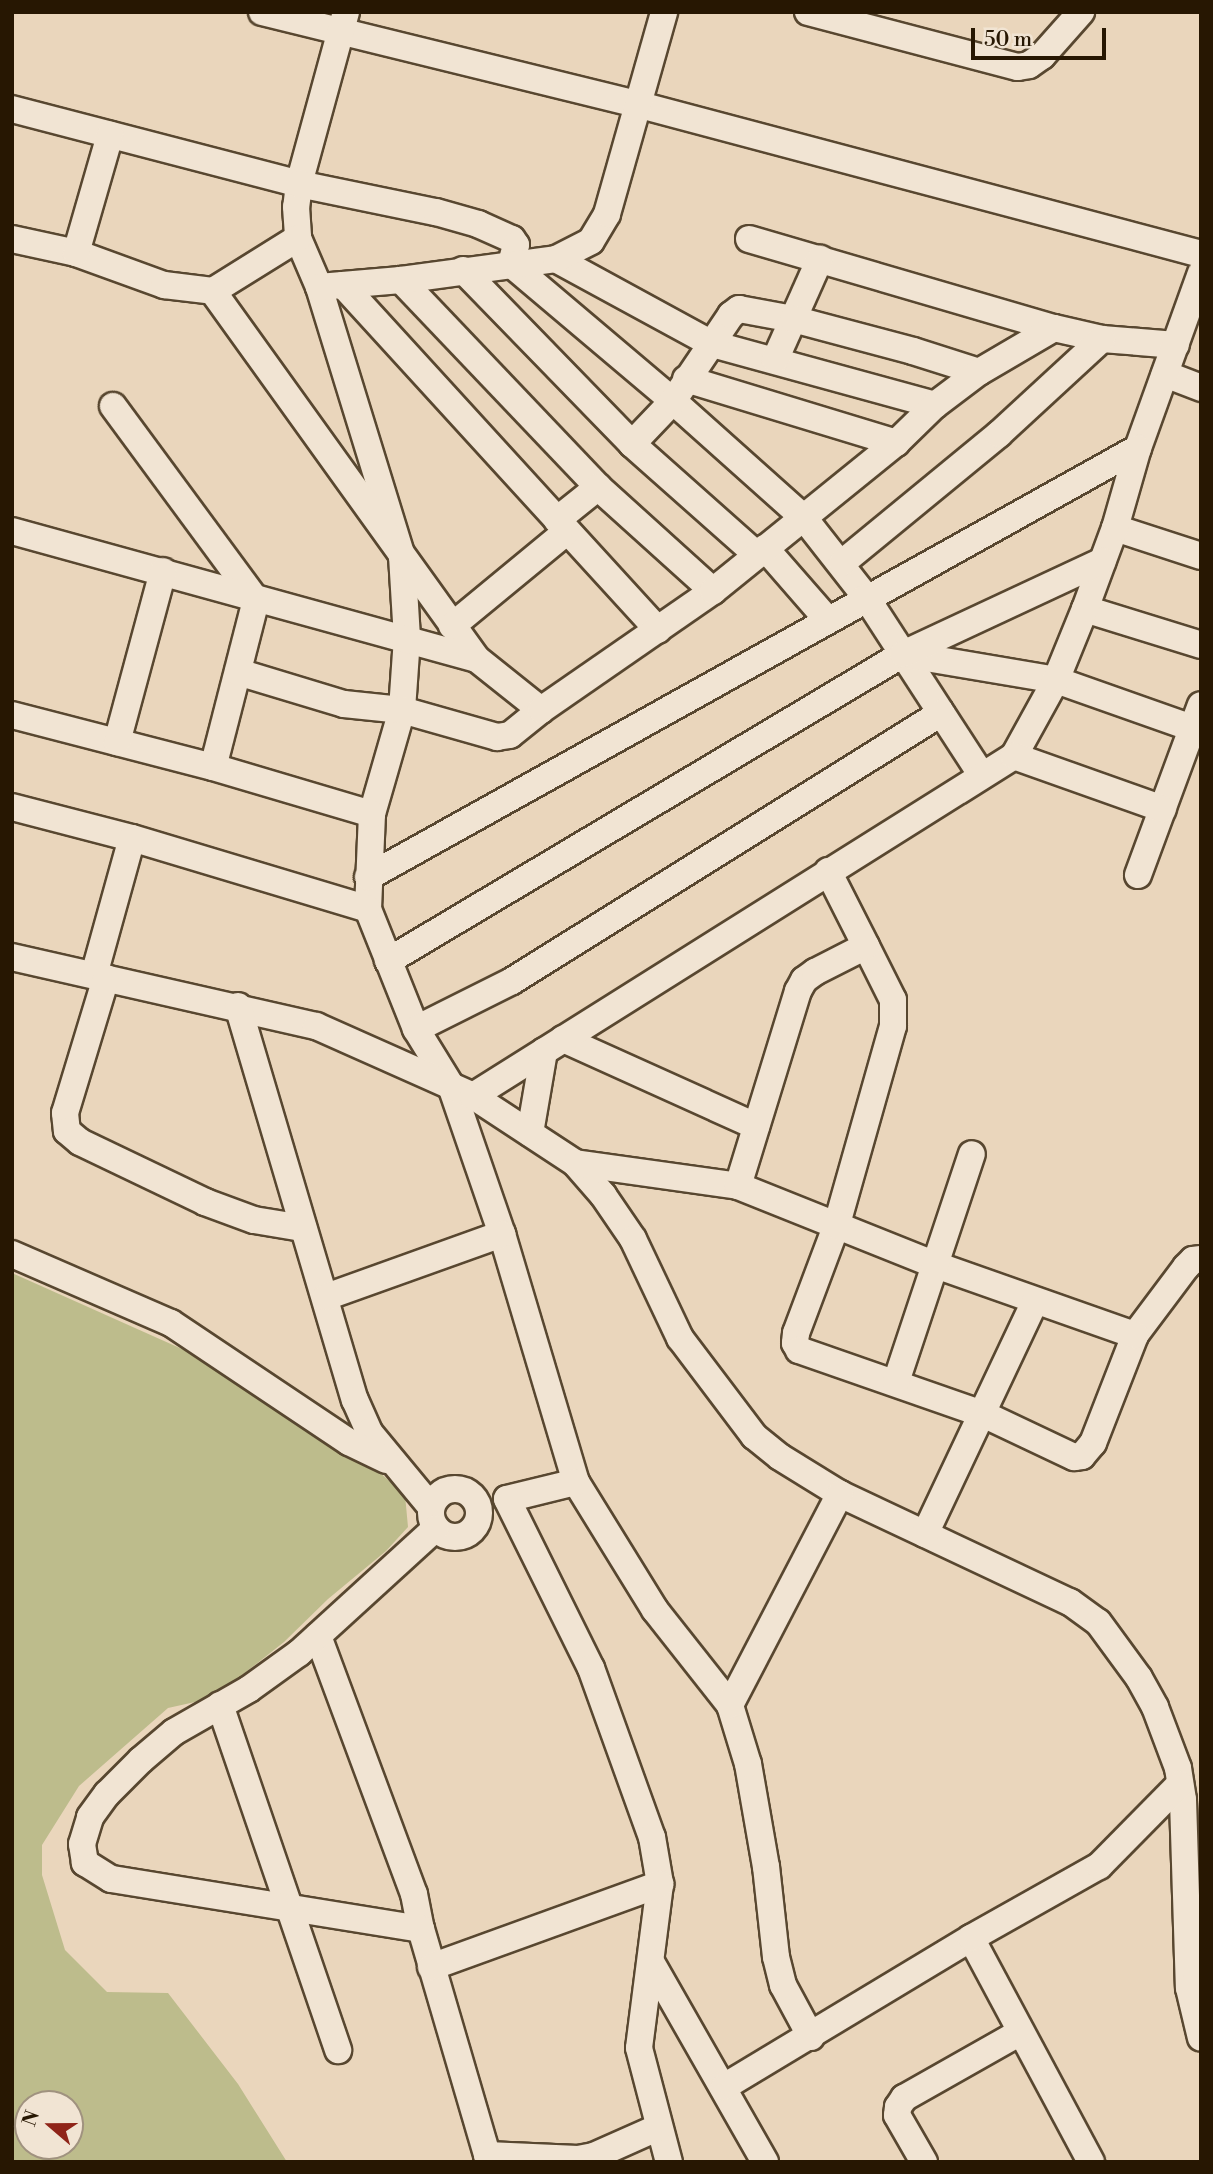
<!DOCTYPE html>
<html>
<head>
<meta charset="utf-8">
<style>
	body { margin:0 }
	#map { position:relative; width:1213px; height:2174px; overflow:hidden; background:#ead6bc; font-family:"Libre Bodoni",serif }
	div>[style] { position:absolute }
	.green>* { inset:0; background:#bdbc8c }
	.roads { filter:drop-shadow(2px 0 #584730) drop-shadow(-2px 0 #584730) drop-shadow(0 2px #584730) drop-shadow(0 -2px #584730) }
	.minor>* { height:26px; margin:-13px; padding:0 13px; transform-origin:13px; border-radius:13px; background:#f1e4d3 }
	.minor>.ring { margin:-13px; padding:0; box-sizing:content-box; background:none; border:26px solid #f1e4d3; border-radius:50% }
	span { translate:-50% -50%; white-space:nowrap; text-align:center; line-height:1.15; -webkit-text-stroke:6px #f1e4d3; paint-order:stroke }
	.frame { position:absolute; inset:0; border:14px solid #271702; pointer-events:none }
	.north { position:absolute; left:14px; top:2090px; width:70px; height:70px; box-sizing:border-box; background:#f1e4d3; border:2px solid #a0927f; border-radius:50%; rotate:290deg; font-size:19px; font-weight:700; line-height:28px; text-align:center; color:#271702 }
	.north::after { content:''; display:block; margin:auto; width:24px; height:32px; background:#8f2418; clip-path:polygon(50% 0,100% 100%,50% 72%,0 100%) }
	.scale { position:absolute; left:971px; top:28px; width:135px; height:32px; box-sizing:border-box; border:4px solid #271702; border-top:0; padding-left:9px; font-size:21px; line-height:24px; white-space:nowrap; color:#271702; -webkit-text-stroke:5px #f1e4d3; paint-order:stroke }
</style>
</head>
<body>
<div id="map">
	<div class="green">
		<i style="clip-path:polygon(evenodd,12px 1273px,220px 1366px,368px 1462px,405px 1495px,408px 1527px,386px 1551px,328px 1599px,284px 1642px,213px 1698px,168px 1708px,79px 1786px,42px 1845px,42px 1875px,65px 1950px,107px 1992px,168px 1993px,238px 2084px,287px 2162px,12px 2162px,12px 1273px,28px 2104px,70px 2104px,70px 2146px,28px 2146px,28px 2104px)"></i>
	</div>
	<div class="roads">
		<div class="minor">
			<i style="left:262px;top:12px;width:389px;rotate:13.8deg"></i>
			<i style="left:640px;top:105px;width:580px;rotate:14.87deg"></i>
			<i style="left:346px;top:12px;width:178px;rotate:105.3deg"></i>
			<i style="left:299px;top:184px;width:23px;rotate:97deg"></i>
			<i style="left:296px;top:207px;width:31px;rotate:86deg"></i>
			<i style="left:298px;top:238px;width:53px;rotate:66.8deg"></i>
			<i style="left:319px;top:287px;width:282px;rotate:72.9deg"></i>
			<i style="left:402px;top:556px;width:82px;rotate:86.5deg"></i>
			<i style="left:407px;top:638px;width:72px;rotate:94deg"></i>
			<i style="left:402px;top:710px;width:108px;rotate:106.1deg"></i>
			<i style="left:372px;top:814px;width:95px;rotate:92.4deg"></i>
			<i style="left:368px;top:909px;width:129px;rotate:68.2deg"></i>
			<i style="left:416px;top:1029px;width:67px;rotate:58.4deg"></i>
			<i style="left:451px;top:1086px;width:157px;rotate:71deg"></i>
			<i style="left:502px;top:1234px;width:259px;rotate:73.4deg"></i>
			<i style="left:576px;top:1482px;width:150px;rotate:58.3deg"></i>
			<i style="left:655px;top:1610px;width:121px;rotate:51.7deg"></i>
			<i style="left:808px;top:12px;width:217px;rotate:14.7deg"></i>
			<i style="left:1018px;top:67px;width:11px;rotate:-10deg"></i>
			<i style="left:1029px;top:65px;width:16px;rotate:-35deg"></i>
			<i style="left:1042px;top:56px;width:59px;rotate:-48.4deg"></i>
			<i style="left:12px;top:109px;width:297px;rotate:14.6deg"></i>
			<i style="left:299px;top:184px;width:140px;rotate:11.6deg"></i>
			<i style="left:436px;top:212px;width:44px;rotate:15.9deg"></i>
			<i style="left:478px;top:224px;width:37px;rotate:24deg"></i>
			<i style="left:512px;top:239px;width:7px;rotate:56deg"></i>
			<i style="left:516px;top:245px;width:20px;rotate:105deg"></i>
			<i style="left:511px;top:264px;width:212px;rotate:40.2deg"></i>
			<i style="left:673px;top:401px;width:176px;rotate:41.8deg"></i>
			<i style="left:804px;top:518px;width:100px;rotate:51.9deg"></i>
			<i style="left:866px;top:597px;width:211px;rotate:57deg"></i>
			<i style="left:12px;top:239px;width:66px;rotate:12.3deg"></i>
			<i style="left:76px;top:253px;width:94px;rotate:20deg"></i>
			<i style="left:164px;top:285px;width:49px;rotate:7deg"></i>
			<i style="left:213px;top:291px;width:100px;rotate:-31.9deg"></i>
			<i style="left:749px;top:239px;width:318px;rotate:16.3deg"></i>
			<i style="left:1054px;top:328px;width:49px;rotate:12.9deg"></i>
			<i style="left:1102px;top:339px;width:74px;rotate:4.6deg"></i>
			<i style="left:76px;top:253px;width:123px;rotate:-73.9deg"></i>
			<i style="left:556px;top:259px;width:178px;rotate:28.6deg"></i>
			<i style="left:712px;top:344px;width:231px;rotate:15.3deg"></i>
			<i style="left:463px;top:270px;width:243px;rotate:45.8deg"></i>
			<i style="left:632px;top:444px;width:167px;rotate:41.6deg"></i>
			<i style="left:401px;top:280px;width:286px;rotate:46.4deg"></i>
			<i style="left:598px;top:487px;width:155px;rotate:42.1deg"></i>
			<i style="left:343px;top:285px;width:467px;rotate:47.6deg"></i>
			<i style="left:319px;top:287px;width:82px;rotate:-4.9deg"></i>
			<i style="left:401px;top:280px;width:156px;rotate:-7.7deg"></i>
			<i style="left:556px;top:259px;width:39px;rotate:-27deg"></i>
			<i style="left:591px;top:241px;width:31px;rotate:-59deg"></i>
			<i style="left:607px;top:214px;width:210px;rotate:-74.2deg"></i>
			<i style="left:775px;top:360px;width:111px;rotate:-66deg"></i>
			<i style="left:1165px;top:374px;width:39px;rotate:21deg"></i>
			<i style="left:686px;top:379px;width:220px;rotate:16.9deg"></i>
			<i style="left:113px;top:406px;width:241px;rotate:53.6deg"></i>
			<i style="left:256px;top:600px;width:172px;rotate:104.4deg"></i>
			<i style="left:632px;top:444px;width:59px;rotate:-46.4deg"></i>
			<i style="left:673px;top:401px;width:104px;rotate:-56deg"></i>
			<i style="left:731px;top:315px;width:10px;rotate:-37deg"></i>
			<i style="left:739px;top:309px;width:55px;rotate:10.5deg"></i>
			<i style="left:793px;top:319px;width:124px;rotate:14.9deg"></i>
			<i style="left:913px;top:351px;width:69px;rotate:17.7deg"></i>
			<i style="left:557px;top:520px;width:53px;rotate:-38.8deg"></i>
			<i style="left:1115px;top:528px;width:90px;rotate:18deg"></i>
			<i style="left:12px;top:531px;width:482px;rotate:15.4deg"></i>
			<i style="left:477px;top:659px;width:453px;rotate:-125.7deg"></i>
			<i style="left:765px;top:548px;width:94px;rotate:48.9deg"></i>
			<i style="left:842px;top:563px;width:203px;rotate:-39.4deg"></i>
			<i style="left:999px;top:434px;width:140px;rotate:-42.7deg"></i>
			<i style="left:1085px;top:609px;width:121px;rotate:17.2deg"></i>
			<i style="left:452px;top:626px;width:148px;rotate:-39.5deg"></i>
			<i style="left:903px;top:654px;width:155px;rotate:9.6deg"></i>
			<i style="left:1056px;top:680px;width:154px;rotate:19.4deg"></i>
			<i style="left:477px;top:659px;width:82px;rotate:38.6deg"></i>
			<i style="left:238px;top:672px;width:111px;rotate:16.8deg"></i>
			<i style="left:344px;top:704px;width:58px;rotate:5.9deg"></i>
			<i style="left:402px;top:710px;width:99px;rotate:15.9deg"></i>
			<i style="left:497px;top:737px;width:13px;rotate:-9deg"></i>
			<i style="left:510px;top:735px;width:40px;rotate:-39deg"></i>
			<i style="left:541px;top:710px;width:209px;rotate:-34.7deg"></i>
			<i style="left:713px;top:591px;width:235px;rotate:-39deg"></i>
			<i style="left:896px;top:443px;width:54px;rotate:-44.3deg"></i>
			<i style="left:935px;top:405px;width:55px;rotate:-36.9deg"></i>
			<i style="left:979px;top:372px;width:87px;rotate:-30.4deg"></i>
			<i style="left:12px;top:715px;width:208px;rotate:14.5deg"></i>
			<i style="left:213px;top:767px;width:166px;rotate:16.5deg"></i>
			<i style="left:117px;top:742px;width:177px;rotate:-74.9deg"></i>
			<i style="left:1014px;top:756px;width:87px;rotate:-61.1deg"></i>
			<i style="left:1056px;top:680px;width:77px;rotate:-67.8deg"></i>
			<i style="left:1085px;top:609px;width:86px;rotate:-69.7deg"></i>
			<i style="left:1115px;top:528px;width:83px;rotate:-74deg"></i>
			<i style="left:1138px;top:448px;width:186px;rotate:-70.2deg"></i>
			<i style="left:12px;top:807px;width:124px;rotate:14.5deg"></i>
			<i style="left:132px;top:838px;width:246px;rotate:16.7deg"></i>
			<i style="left:1138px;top:875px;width:181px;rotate:-69.7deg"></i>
			<i style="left:368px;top:877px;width:881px;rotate:-29.12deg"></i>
			<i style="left:866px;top:946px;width:60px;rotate:63.4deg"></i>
			<i style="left:893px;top:1000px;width:26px;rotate:90deg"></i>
			<i style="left:893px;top:1026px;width:206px;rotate:105.8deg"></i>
			<i style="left:837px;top:1224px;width:116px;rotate:110.6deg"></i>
			<i style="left:796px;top:1333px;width:10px;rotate:96deg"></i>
			<i style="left:795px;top:1343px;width:8px;rotate:60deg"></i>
			<i style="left:799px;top:1350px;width:195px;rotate:19.2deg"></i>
			<i style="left:983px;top:1414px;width:101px;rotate:25.3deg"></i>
			<i style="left:1074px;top:1457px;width:8px;rotate:-7deg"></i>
			<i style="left:1082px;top:1456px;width:17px;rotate:-50deg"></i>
			<i style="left:1093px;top:1443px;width:116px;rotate:-68.7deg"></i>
			<i style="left:1135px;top:1335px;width:85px;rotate:-53.1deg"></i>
			<i style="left:1186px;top:1267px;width:10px;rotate:-45deg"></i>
			<i style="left:1193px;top:1260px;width:8px;rotate:-7deg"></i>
			<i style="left:12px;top:957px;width:312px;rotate:12.8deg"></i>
			<i style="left:316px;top:1026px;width:172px;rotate:24deg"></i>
			<i style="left:473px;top:1096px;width:122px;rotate:33.3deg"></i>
			<i style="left:575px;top:1163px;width:43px;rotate:48.8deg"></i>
			<i style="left:603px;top:1195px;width:53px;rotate:55.7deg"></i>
			<i style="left:633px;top:1239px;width:110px;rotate:64.6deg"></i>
			<i style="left:680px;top:1338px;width:123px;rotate:52.9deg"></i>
			<i style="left:754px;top:1436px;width:33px;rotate:39deg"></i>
			<i style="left:780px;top:1457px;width:70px;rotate:31.7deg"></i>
			<i style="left:840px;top:1494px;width:254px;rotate:25.2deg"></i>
			<i style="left:1070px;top:1602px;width:34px;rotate:36deg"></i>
			<i style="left:1098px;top:1622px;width:69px;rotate:53.8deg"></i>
			<i style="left:1139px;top:1678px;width:33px;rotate:61deg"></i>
			<i style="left:1155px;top:1707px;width:65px;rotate:69.3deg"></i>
			<i style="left:1178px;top:1768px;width:32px;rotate:81deg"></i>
			<i style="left:1183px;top:1800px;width:188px;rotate:88.2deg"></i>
			<i style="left:1189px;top:1988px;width:51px;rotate:76.5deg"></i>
			<i style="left:388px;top:961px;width:600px;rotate:-30.8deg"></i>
			<i style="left:903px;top:654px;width:220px;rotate:-25deg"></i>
			<i style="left:94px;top:975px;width:142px;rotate:-74.5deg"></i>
			<i style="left:106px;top:978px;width:141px;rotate:106.9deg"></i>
			<i style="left:65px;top:1113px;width:18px;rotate:84deg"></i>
			<i style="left:67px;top:1131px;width:17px;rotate:40deg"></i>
			<i style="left:80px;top:1142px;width:139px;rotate:25.6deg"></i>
			<i style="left:205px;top:1202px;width:52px;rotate:20.2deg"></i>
			<i style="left:254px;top:1220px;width:50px;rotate:9.3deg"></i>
			<i style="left:238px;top:1006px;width:411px;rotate:73.5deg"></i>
			<i style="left:355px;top:1400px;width:35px;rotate:66deg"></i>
			<i style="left:369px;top:1432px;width:97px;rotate:50.4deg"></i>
			<i style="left:416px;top:1029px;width:107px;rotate:-26.6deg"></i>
			<i style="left:512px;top:981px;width:506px;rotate:-31.99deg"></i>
			<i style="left:563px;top:1039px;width:212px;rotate:24.3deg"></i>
			<i style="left:473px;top:1096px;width:639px;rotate:-32.15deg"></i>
			<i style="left:1014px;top:756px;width:158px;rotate:19.6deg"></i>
			<i style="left:530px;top:1133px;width:83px;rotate:-80.3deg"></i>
			<i style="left:575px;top:1163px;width:165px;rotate:8deg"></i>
			<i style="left:738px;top:1186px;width:213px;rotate:21.8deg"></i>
			<i style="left:936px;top:1265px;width:211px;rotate:19.4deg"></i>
			<i style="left:738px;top:1186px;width:204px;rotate:-72.9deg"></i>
			<i style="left:798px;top:991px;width:13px;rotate:-61deg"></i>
			<i style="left:804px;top:980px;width:14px;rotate:-36deg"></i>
			<i style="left:815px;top:972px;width:57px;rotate:-27deg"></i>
			<i style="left:866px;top:946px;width:84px;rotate:-116.9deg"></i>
			<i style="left:12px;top:1254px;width:173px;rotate:23.5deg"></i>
			<i style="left:171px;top:1323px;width:214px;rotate:33.8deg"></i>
			<i style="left:349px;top:1442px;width:41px;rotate:25.9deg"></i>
			<i style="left:326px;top:1297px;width:187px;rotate:-19.7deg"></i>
			<i style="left:896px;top:1382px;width:240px;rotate:-71.6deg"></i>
			<i style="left:576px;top:1482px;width:71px;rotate:166.2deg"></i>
			<i style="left:507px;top:1499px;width:189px;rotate:63.6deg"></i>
			<i style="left:591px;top:1668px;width:180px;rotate:70.2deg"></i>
			<i style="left:652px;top:1837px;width:48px;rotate:80.3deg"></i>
			<i style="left:660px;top:1884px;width:165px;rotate:97.3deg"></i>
			<i style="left:639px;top:2048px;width:118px;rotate:75.3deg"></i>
			<i class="ring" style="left:431px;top:1489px;width:22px;height:22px"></i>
			<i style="left:925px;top:1534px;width:258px;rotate:-64.7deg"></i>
			<i style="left:318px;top:1636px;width:275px;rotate:69.6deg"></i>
			<i style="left:414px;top:1894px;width:36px;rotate:79deg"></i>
			<i style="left:421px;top:1929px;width:243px;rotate:73.7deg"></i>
			<i style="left:220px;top:1705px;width:365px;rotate:71.1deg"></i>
			<i style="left:421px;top:1929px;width:314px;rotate:-170.8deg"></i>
			<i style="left:111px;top:1879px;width:31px;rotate:-148deg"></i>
			<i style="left:85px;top:1863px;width:19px;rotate:-99deg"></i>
			<i style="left:82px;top:1844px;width:28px;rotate:-73deg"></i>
			<i style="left:90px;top:1817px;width:29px;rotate:-54deg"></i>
			<i style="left:107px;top:1794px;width:48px;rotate:-45deg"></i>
			<i style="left:141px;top:1760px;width:43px;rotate:-40.3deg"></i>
			<i style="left:174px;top:1732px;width:86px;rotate:-29.8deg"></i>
			<i style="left:249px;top:1689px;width:62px;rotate:-35.8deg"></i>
			<i style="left:299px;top:1653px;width:185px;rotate:-42.4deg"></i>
			<i style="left:971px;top:1938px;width:254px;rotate:61.8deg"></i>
			<i style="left:651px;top:1962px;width:230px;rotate:60.3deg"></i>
			<i style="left:431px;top:1967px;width:244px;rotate:-19.9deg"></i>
			<i style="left:811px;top:2037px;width:59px;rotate:-118.3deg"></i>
			<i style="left:783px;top:1985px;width:29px;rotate:-104deg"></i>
			<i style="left:776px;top:1957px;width:91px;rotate:-96.3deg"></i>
			<i style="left:766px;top:1867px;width:105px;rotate:-99.9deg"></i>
			<i style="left:748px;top:1764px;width:62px;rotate:-107deg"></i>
			<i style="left:730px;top:1705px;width:238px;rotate:-62.5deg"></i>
			<i style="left:724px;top:2087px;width:288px;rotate:-31.1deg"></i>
			<i style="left:971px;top:1938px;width:147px;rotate:-29.4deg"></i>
			<i style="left:1099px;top:1866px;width:115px;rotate:-45.4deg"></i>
			<i style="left:487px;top:2155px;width:91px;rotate:2.5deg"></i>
			<i style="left:578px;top:2159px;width:16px;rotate:-11deg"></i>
			<i style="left:594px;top:2156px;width:71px;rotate:-24deg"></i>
			<i style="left:924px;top:2162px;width:54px;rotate:-119.9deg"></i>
			<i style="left:897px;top:2115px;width:8px;rotate:-83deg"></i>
			<i style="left:898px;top:2107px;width:11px;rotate:-56deg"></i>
			<i style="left:904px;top:2098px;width:132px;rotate:-29.5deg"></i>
		</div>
	</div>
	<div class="frame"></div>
	<div class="north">N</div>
	<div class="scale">50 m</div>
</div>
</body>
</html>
